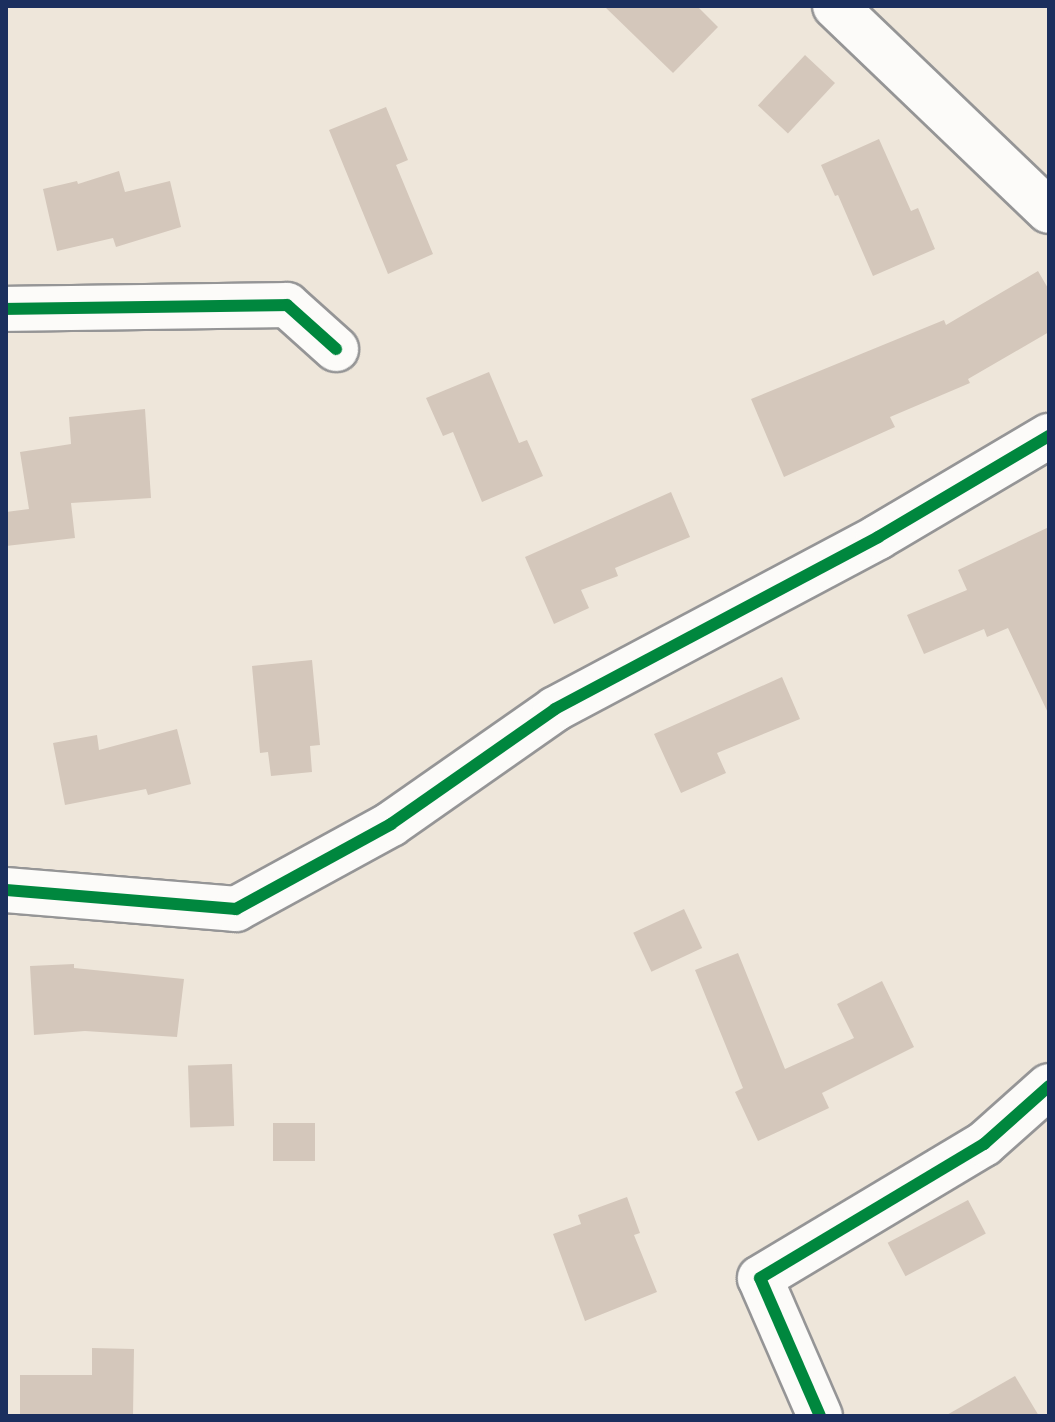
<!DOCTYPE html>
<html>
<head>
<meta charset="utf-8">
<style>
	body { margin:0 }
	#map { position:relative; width:1055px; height:1422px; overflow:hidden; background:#eee6da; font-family:Caveat,sans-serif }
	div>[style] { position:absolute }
	.building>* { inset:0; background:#d4c7bb; transform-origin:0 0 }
	.roads { filter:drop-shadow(2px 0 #959596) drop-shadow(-2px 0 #959596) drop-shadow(0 2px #959596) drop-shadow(0 -2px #959596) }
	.minor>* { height:44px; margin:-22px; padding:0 22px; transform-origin:22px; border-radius:22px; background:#fcfbf9 }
	.cycleway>* { height:12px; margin:-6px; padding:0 6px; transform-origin:6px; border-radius:6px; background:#00873e }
	span { translate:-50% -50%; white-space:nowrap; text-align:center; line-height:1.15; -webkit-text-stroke:7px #fdfcf7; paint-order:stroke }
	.frame { position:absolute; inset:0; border:8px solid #1b2f5e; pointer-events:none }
</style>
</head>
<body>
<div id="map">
	<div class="building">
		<i style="clip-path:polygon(604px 6px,697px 6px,718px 27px,673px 73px)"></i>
		<i style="left:805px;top:55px;width:41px;height:69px;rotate:43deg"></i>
		<i style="clip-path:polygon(386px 107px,408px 160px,396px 165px,433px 254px,388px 274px,329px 130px)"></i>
		<i style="clip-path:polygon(879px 139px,911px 211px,918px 208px,935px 249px,873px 276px,838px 195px,835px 196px,821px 165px)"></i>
		<i style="clip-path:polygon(119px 171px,125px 192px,170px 181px,181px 227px,116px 247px,113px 238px,57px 251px,43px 189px,77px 181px,78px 184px)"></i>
		<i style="clip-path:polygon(1038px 271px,1049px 290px,1049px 332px,968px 379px,970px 383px,890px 417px,895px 427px,784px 477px,751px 399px,944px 320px,946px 325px)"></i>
		<i style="clip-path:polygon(489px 372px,519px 443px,527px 440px,543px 476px,482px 502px,453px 432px,443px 436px,426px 398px)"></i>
		<i style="clip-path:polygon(145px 409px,151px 498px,71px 503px,75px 538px,6px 546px,6px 512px,29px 509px,20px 452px,71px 444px,69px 417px)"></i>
		<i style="clip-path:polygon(671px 492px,690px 537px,615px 568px,618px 576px,581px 590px,589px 608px,554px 624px,525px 557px)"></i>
		<i style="clip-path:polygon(1049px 527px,1049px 715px,1008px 628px,987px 637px,984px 629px,924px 654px,907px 615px,967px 590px,958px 570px)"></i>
		<i style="clip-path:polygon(312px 660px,320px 745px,310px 746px,312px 772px,271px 776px,268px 752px,260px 753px,252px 666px)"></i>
		<i style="clip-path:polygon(782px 677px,800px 719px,717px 753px,726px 773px,681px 793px,654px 734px)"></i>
		<i style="clip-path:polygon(177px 729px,191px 784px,148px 795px,146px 789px,65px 805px,53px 743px,97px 735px,99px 750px)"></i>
		<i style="left:684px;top:909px;width:43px;height:56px;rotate:65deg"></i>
		<i style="clip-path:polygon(738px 953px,785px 1069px,854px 1038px,837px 1004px,882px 981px,914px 1047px,822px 1093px,829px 1108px,758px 1141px,735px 1092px,743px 1088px,695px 970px)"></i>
		<i style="clip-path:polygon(74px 964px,74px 968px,184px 979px,177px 1037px,85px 1031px,34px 1035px,30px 966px)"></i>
		<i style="left:232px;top:1064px;width:62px;height:44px;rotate:88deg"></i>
		<i style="left:273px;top:1123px;width:42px;height:38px"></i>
		<i style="clip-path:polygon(627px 1197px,640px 1233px,634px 1235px,657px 1292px,585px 1321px,553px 1234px,581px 1224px,578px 1215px)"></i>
		<i style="left:968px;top:1200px;width:38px;height:91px;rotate:62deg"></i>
		<i style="clip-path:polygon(92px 1348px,134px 1349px,133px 1416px,20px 1416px,20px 1375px,92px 1375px)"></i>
		<i style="clip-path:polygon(1015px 1376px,1039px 1416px,945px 1416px)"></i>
	</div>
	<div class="roads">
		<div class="minor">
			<i style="left:835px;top:6px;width:296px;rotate:43.8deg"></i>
			<i style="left:6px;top:309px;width:281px;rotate:-0.8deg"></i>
			<i style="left:287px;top:305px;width:66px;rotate:41.9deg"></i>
			<i style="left:6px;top:890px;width:231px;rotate:4.7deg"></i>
			<i style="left:236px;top:909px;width:177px;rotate:-28.7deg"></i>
			<i style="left:391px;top:824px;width:200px;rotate:-35deg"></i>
			<i style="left:555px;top:709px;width:366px;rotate:-28deg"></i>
			<i style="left:878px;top:537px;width:199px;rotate:-30.6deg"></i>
			<i style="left:820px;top:1416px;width:150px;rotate:-113.5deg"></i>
			<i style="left:760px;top:1278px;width:261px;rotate:-30.9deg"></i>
			<i style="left:984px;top:1144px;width:87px;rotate:-41.7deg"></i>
		</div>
	</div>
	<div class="cycleway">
		<i style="left:6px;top:309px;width:281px;rotate:-0.8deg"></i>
		<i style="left:287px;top:305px;width:66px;rotate:41.9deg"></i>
		<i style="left:6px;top:890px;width:231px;rotate:4.7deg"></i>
		<i style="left:236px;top:909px;width:177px;rotate:-28.7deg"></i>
		<i style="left:391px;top:824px;width:200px;rotate:-35deg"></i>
		<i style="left:555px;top:709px;width:366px;rotate:-28deg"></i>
		<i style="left:878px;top:537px;width:199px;rotate:-30.6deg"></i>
		<i style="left:820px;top:1416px;width:150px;rotate:-113.5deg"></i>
		<i style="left:760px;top:1278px;width:261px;rotate:-30.9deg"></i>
		<i style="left:984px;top:1144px;width:87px;rotate:-41.7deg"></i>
	</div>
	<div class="frame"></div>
</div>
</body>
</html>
